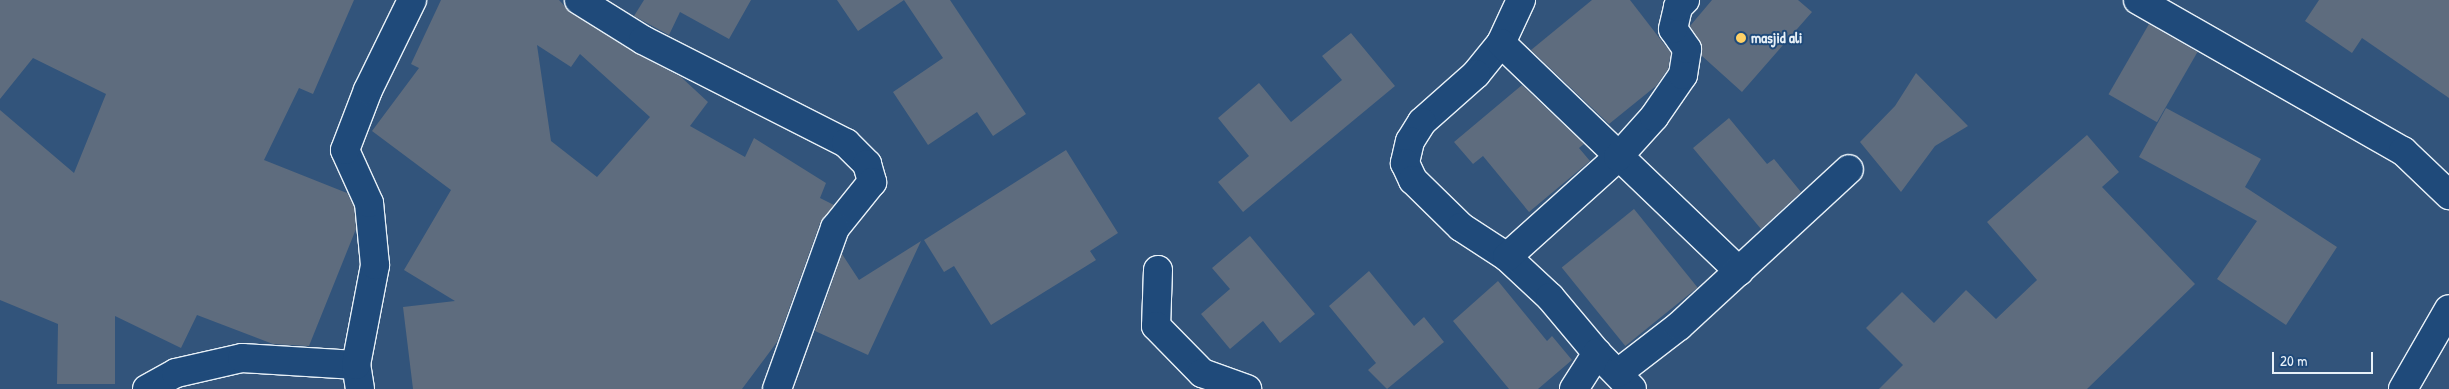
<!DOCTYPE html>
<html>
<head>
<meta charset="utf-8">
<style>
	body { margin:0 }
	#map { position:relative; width:2449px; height:389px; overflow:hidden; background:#32547b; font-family:"Patrick Hand",sans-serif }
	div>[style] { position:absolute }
	.building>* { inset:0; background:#5e6c7e; transform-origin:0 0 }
	.roads { filter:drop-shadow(1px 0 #e8f1f8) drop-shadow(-1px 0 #e8f1f8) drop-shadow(0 1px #e8f1f8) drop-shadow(0 -1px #e8f1f8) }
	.minor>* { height:28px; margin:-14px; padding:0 14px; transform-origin:14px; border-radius:14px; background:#1f4a7a }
	.dots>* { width:14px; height:14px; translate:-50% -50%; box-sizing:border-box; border:2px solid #1f4a7a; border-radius:50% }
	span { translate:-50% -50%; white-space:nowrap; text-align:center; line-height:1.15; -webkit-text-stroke:4px #1f4a7a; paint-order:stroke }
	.poi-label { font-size:15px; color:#e8f1f8; font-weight:700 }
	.left { translate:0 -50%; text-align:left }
	.scale { position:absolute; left:2272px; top:352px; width:101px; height:22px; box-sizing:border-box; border:2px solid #e8f1f8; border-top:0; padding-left:6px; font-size:15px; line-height:18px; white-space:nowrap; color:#e8f1f8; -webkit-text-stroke:4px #1f4a7a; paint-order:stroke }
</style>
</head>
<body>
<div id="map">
	<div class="building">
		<i style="clip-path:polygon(0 0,354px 0,313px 94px,299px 88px,264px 160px,347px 193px,354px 207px,356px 229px,309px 346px,273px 344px,197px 315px,181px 348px,115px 316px,115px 384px,57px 384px,58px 324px,0 300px,0 110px,74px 173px,106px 94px,33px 58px,0 99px)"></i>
		<i style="clip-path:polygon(evenodd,441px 0,559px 0,571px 13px,635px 53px,681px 77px,708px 102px,690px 126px,745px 157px,754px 138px,826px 183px,820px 198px,834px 205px,820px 223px,777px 342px,742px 389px,413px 389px,403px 307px,455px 301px,404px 270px,451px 190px,372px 131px,419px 68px,411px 64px,441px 0,537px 45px,571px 67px,580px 54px,650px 117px,597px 177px,551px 141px,537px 45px)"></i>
		<i style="clip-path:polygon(644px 0,751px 0,729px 39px,680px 12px,669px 35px,634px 16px)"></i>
		<i style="clip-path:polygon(837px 0,950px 0,1026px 114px,993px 136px,977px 112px,928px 145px,893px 92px,943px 58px,904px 0,858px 31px)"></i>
		<i style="clip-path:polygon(1592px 0,1630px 0,1671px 53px,1668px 69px,1656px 86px,1609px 124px,1531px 50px)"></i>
		<i style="clip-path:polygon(1712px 0,1798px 0,1812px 12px,1742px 92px,1702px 56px,1700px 41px,1690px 26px)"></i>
		<i style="clip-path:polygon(2319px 0,2449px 0,2449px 98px,2362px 38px,2352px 53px,2305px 21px)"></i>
		<i style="left:2149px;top:24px;width:56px;height:81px;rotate:30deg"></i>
		<i style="clip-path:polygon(1351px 33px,1395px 86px,1243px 212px,1218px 182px,1249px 156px,1218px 118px,1259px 83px,1291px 122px,1342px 80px,1322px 56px)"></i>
		<i style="clip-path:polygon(1916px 73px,1968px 126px,1935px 146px,1901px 192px,1860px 142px,1895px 106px)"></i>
		<i style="clip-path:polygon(1522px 85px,1584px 144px,1579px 148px,1590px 161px,1529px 212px,1483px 156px,1473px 164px,1454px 142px)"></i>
		<i style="clip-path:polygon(2166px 108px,2261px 159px,2245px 187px,2337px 247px,2286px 325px,2217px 279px,2257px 221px,2139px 157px)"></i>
		<i style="clip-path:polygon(1729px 118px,1767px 164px,1774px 159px,1801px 192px,1761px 229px,1693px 148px)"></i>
		<i style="clip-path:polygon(2087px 135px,2119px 172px,2102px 187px,2195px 284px,2087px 389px,1879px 389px,1903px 365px,1866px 328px,1902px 292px,1934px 323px,1966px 290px,1996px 319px,2037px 280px,1987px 222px)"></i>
		<i style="clip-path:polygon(1066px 150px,1118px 233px,1090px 251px,1096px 260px,991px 325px,954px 266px,944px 272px,924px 240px)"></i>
		<i style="left:1634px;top:209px;width:101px;height:93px;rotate:51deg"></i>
		<i style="clip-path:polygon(1250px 236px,1315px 314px,1280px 343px,1263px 321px,1230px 349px,1201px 314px,1230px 289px,1212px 268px)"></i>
		<i style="clip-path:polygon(921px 241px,868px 355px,815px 331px,842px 254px,859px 280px)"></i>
		<i style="clip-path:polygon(1369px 271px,1414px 326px,1424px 317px,1444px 342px,1387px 389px,1368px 370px,1376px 363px,1329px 306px)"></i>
		<i style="clip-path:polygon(1498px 281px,1547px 341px,1552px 336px,1572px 360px,1538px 389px,1509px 389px,1453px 321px)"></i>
	</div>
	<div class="roads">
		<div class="minor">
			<i style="left:579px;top:0;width:75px;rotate:32deg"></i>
			<i style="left:643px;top:40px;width:228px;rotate:26.9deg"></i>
			<i style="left:846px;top:143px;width:30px;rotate:45deg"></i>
			<i style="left:867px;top:164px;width:19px;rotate:74deg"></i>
			<i style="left:872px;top:182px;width:59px;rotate:128.8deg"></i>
			<i style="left:835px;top:228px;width:171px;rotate:109.8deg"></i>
			<i style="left:1521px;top:0;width:47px;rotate:114.9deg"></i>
			<i style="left:1501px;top:43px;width:40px;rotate:129deg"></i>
			<i style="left:1476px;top:74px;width:72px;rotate:138.4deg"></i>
			<i style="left:1422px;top:122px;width:22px;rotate:122deg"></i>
			<i style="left:1410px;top:141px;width:23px;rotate:103deg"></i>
			<i style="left:1405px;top:163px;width:19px;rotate:65deg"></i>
			<i style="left:1413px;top:180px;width:67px;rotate:44.4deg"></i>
			<i style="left:1461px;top:227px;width:55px;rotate:33.1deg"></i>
			<i style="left:1507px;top:257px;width:59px;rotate:42.9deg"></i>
			<i style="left:1550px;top:297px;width:73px;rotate:50deg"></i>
			<i style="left:1597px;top:353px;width:50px;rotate:45.8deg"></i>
			<i style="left:2138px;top:0;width:305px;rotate:29.7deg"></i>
			<i style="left:2403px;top:151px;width:64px;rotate:43.7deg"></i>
			<i style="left:1501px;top:43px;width:330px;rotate:43.8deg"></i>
			<i style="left:1507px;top:257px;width:149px;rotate:-42deg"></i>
			<i style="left:1618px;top:157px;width:54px;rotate:-48deg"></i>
			<i style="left:1654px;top:117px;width:51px;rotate:-55.4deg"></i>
			<i style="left:1683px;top:75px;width:26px;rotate:-81deg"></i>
			<i style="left:1687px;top:49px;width:24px;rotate:-125deg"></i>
			<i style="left:1673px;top:29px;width:23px;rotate:-77deg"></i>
			<i style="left:1678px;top:7px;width:10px;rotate:-45deg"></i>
			<i style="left:1158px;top:270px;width:56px;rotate:92deg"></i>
			<i style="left:1156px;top:326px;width:66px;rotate:45.6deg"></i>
			<i style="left:1202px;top:373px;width:48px;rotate:19.6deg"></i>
			<i style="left:1618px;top:373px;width:77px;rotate:-37.6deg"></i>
			<i style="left:1679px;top:326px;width:231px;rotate:-42.7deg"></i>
			<i style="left:147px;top:389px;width:33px;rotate:-29deg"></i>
			<i style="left:176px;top:373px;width:68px;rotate:-12.8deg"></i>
			<i style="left:242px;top:358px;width:114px;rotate:3.5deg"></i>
			<i style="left:360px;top:389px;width:24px;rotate:-99deg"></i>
			<i style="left:356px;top:365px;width:102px;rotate:-79.2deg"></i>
			<i style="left:375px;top:265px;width:62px;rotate:-95.5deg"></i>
			<i style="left:369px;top:203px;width:58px;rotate:-114.4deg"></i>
			<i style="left:345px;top:150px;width:64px;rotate:-69deg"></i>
			<i style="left:368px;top:90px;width:100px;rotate:-63.9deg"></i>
			<i style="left:1574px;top:389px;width:43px;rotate:-57.4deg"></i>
			<i style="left:2403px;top:389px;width:92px;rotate:-60.1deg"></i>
		</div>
	</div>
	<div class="dots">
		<i style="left:1741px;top:38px;background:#ffd166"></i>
	</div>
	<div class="poi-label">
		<span class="left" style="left:1751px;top:38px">masjid ali</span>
	</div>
	<div class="scale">20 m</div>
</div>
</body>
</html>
